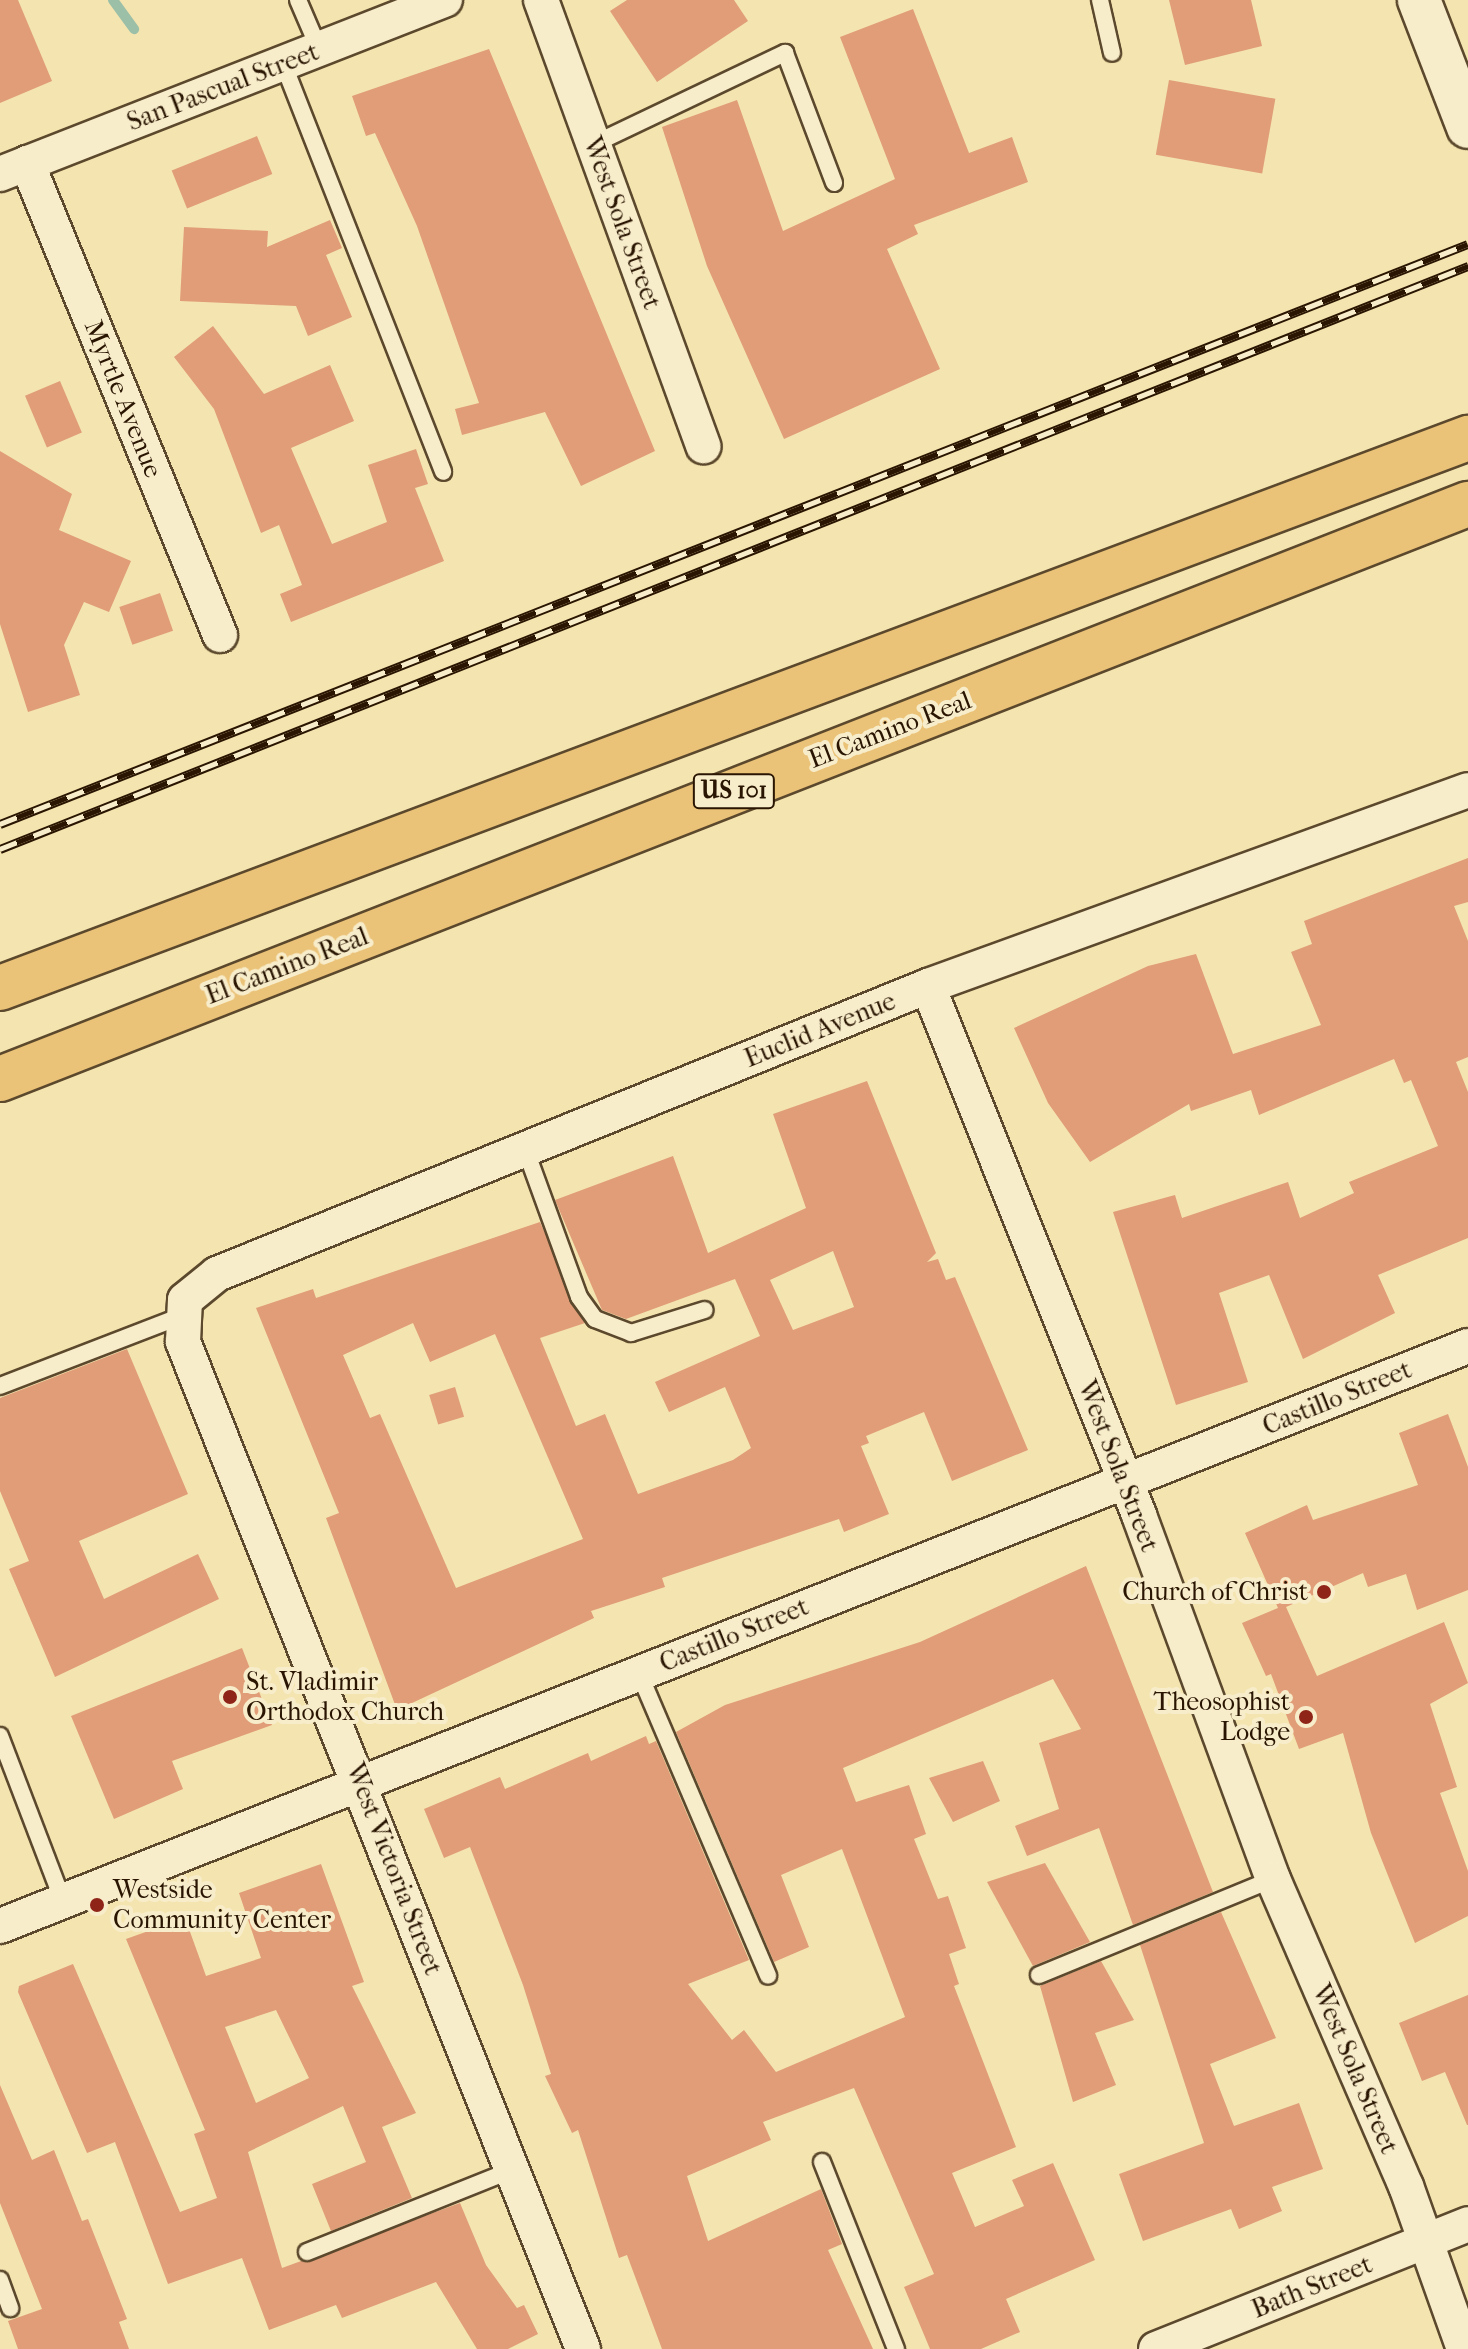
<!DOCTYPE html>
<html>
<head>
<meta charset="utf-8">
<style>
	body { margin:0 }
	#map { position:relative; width:1468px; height:2349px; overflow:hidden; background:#f4e4af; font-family:"IM FELL French Canon",serif }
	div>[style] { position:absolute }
	.stream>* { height:10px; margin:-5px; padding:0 5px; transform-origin:5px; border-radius:5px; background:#9cbfa8 }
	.building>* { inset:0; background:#e09d78; transform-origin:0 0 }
	.roads { filter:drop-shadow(2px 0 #5c492d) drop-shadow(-2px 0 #5c492d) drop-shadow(0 2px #5c492d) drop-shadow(0 -2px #5c492d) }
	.service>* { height:16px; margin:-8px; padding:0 8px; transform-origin:8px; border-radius:8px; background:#f8edcb }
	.minor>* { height:34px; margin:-17px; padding:0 17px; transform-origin:17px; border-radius:17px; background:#f8edcb }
	.tertiary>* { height:42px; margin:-21px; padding:0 21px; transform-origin:21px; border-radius:21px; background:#f8edcb }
	.motorway>* { height:44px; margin:-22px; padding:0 22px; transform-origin:22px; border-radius:22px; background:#eac278 }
	.rail>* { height:9px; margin-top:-4.5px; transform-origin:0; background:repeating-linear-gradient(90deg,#f8edcb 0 18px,#291502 0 36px); box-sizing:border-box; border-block:2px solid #291502 }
	.dots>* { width:22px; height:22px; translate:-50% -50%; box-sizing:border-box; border:4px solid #f8edcb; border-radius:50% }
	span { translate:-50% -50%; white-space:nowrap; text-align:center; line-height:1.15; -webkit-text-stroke:8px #f8edcb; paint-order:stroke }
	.shield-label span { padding:2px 6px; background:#f8edcb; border:2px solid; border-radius:6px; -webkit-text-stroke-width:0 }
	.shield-label { font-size:24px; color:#291502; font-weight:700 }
	.street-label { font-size:26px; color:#291502 }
	.poi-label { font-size:26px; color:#291502 }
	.right { translate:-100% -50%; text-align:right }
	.left { translate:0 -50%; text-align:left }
</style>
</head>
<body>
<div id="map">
	<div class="stream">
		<i style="left:113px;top:0;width:36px;rotate:54deg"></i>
	</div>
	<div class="building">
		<i style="clip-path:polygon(0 0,18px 0,52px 81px,0 103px)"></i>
		<i style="clip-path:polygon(627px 0,734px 0,748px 21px,657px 82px,610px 11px)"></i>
		<i style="clip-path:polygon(1169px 0,1251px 0,1262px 46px,1185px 65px)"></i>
		<i style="clip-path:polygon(913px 9px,969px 153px,1012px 137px,1028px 182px,914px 225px,918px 234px,887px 249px,940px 369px,784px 439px,707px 266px,662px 127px,737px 100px,783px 231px,895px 179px,840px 37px)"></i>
		<i style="clip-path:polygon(489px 49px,655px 451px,581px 486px,545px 412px,462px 435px,455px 409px,479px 403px,417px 226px,375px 133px,366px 136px,352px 96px)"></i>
		<i style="left:1169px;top:80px;width:108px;height:76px;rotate:10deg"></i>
		<i style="left:257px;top:136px;width:41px;height:92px;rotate:68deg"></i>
		<i style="clip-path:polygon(330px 220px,342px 248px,326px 255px,352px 317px,308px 336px,296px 306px,180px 301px,184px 227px,268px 231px,267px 247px)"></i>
		<i style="clip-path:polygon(213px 326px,264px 394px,330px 365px,354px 421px,291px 448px,332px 544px,387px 522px,368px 465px,416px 449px,428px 484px,415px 488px,444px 561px,291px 622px,280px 594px,302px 585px,279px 525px,261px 533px,214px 409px,174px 357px)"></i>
		<i style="left:60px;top:381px;width:56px;height:38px;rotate:67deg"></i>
		<i style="clip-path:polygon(0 451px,72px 494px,59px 530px,131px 561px,109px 612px,84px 602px,64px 645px,80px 695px,28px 712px,0 624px)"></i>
		<i style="left:160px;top:593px;width:40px;height:43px;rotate:71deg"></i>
		<i style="clip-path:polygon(1468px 858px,1468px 902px,1454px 906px,1468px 941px,1468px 1057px,1456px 1062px,1468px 1092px,1468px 1238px,1378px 1275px,1395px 1313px,1303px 1359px,1269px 1275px,1219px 1293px,1248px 1382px,1176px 1405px,1113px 1212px,1175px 1195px,1182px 1218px,1288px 1182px,1300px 1218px,1354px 1193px,1349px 1182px,1438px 1146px,1411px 1080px,1404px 1083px,1394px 1059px,1259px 1115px,1251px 1090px,1191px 1111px,1189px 1104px,1090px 1162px,1048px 1103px,1014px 1028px,1148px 966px,1196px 954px,1233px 1054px,1321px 1025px,1291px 952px,1312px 944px,1304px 921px)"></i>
		<i style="clip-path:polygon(evenodd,867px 1081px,936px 1253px,927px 1262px,938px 1259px,946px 1280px,955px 1277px,1028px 1450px,952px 1481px,924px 1412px,866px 1436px,869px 1443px,861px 1446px,889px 1514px,844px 1532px,839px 1519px,662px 1578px,665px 1587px,591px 1611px,594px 1618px,397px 1710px,326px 1518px,339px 1513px,256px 1308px,313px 1289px,316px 1298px,540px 1222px,585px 1323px,540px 1338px,576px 1426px,605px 1414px,638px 1494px,733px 1460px,751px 1448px,725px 1387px,669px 1412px,655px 1382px,760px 1336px,735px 1279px,626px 1319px,602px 1310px,555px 1200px,673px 1156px,708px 1253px,806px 1208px,773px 1114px,867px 1081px,833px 1251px,854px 1307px,793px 1330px,770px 1280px,833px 1251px,867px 1081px,413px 1323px,430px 1362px,495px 1334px,583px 1539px,456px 1588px,380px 1414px,370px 1418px,343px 1355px,413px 1323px)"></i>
		<i style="clip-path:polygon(127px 1349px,188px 1494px,79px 1541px,104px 1599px,198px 1554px,219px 1599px,55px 1677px,9px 1569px,29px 1561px,0 1491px,0 1398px)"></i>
		<i style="left:455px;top:1387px;width:31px;height:27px;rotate:73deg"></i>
		<i style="clip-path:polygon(1448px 1414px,1468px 1467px,1468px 1590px,1417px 1610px,1406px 1574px,1368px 1587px,1363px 1573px,1286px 1607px,1317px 1676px,1444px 1622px,1468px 1683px,1430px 1704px,1457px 1787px,1440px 1793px,1468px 1871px,1468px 1916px,1415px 1943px,1371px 1833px,1343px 1733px,1299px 1749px,1271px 1674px,1266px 1676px,1242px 1623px,1278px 1608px,1245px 1533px,1307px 1505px,1313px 1520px,1418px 1485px,1399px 1433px)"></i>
		<i style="clip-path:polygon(1086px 1566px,1213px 1892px,1133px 1925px,1099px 1828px,1027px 1856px,1015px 1826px,1059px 1809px,1039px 1743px,1081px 1729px,1053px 1679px,843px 1768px,856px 1802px,909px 1785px,926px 1834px,914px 1839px,938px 1899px,948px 1896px,966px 1948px,949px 1954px,959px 1984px,954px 1986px,1016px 2147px,952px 2173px,975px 2227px,1024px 2206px,1012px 2180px,1053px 2163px,1095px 2260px,1006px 2299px,1020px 2332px,981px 2349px,930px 2349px,904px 2287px,934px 2274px,854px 2088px,763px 2122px,771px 2140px,687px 2176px,708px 2241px,821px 2189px,842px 2244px,828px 2250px,873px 2349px,662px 2349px,627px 2255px,619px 2258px,578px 2130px,572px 2133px,545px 2076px,551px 2074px,523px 1985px,470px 1847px,444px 1858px,424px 1809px,500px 1777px,505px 1789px,588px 1753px,591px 1761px,646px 1736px,649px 1744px,656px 1741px,749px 1960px,688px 1984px,732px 2040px,744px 2030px,776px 2072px,905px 2017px,842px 1849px,781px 1875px,809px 1947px,774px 1962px,676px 1732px,725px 1705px,920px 1642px)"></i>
		<i style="clip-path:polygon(242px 1648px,272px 1725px,172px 1761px,183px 1789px,114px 1819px,71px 1716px)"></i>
		<i style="clip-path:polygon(983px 1761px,1000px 1801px,953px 1822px,929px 1778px)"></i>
		<i style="clip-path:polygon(1045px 1863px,1090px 1942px,1033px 1966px,987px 1882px)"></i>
		<i style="clip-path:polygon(evenodd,321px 1864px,364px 1982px,352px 1986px,416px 2113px,382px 2127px,412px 2198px,331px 2231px,312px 2184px,366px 2162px,343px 2106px,248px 2152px,282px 2268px,460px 2203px,486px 2265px,517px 2308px,524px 2305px,538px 2334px,508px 2349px,477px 2349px,436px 2282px,342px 2318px,336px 2305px,269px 2330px,242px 2258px,168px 2284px,115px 2142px,87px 2153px,18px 1992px,19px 1986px,73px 1964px,180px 2212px,217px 2198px,194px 2134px,205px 2130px,126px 1939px,185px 1918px,206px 1976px,261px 1958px,239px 1893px,321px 1864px,276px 2010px,309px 2078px,256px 2103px,225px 2027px,276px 2010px)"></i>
		<i style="clip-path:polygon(1221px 1912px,1276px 2038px,1210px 2064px,1234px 2126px,1299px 2103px,1323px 2169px,1272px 2187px,1282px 2211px,1239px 2229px,1231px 2209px,1143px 2241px,1119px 2174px,1204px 2143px,1140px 1945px)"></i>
		<i style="clip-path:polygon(1101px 1961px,1134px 2020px,1095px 2033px,1116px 2085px,1073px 2102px,1040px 1986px)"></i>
		<i style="clip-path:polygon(1468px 1995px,1468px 2125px,1467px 2125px,1445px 2072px,1422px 2081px,1399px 2023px)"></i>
		<i style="clip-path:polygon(0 2085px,32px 2160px,54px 2150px,82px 2221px,88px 2219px,127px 2319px,119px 2322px,129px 2349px,18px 2349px,8px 2321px,42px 2309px,0 2203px)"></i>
	</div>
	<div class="roads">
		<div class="service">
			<i style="left:298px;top:0;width:53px;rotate:66.8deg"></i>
			<i style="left:1100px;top:0;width:54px;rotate:77.2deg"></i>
			<i style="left:283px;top:63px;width:439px;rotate:68.6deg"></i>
			<i style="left:594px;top:144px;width:212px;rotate:-25.5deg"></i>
			<i style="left:785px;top:53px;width:139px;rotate:69.3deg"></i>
			<i style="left:526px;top:1151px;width:155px;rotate:70deg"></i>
			<i style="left:579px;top:1297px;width:27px;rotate:54deg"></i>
			<i style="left:595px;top:1319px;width:39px;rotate:21deg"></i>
			<i style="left:631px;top:1333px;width:77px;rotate:-17.3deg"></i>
			<i style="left:0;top:1386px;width:192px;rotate:-21.1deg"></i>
			<i style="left:639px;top:1673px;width:329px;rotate:66.9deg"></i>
			<i style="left:0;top:1736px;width:177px;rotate:69.1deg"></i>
			<i style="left:1039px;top:1975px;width:253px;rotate:-22.3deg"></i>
			<i style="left:822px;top:2162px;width:201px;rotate:68.4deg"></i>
			<i style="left:307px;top:2252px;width:215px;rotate:-21.8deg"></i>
			<i style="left:0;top:2280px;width:30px;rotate:70deg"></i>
		</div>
		<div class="minor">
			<i style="left:541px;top:0;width:475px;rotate:70deg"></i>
			<i style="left:27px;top:163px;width:510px;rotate:67.76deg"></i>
			<i style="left:0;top:174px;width:478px;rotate:-21.4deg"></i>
			<i style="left:928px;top:986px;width:570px;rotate:68.25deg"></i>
			<i style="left:1139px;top:1515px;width:388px;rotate:69.8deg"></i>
			<i style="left:1273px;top:1879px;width:335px;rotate:66.6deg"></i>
			<i style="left:1406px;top:2186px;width:173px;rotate:70.4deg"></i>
			<i style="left:0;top:1926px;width:1578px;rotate:-21.56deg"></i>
			<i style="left:583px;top:2349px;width:1084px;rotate:-111.66deg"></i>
			<i style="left:183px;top:1342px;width:42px;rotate:-87.3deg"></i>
			<i style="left:185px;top:1300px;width:41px;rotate:-39.1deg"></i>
			<i style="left:217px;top:1274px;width:767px;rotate:-22.05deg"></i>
			<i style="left:928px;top:986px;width:574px;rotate:-19.95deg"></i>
			<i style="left:1156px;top:2349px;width:336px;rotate:-21.8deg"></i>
		</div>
		<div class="tertiary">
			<i style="left:1419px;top:0;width:136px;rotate:68.9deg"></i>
		</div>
		<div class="motorway">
			<i style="left:0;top:988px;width:1568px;rotate:-20.54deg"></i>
			<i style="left:0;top:1079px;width:1577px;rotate:-21.39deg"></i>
		</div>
	</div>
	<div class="rail">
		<i style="left:0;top:824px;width:1578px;rotate:-21.56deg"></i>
		<i style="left:0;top:849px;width:1580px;rotate:-21.66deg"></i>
	</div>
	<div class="dots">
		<i style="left:1324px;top:1592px;background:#8f2418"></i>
		<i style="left:230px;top:1697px;background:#8f2418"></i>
		<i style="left:1306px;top:1717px;background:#8f2418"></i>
		<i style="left:97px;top:1905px;background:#8f2418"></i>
	</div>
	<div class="shield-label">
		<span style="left:734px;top:791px">US 101</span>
	</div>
	<div class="street-label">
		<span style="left:223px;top:87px;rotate:-21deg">San Pascual Street</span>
		<span style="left:622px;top:223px;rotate:70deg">West Sola Street</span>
		<span style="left:123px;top:399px;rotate:68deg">Myrtle Avenue</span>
		<span style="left:890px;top:730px;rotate:-21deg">El Camino Real</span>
		<span style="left:287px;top:966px;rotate:-21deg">El Camino Real</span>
		<span style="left:820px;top:1030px;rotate:-22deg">Euclid Avenue</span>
		<span style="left:1337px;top:1398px;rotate:-22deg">Castillo Street</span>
		<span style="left:1118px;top:1466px;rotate:69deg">West Sola Street</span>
		<span style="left:734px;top:1635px;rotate:-22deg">Castillo Street</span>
		<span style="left:394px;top:1869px;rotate:69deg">West Victoria Street</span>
		<span style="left:1355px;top:2069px;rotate:67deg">West Sola Street</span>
		<span style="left:1312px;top:2287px;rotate:-22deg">Bath Street</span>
	</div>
	<div class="poi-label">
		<span class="right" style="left:1308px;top:1592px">Church of Christ</span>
		<span class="left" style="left:246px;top:1697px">St. Vladimir<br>Orthodox Church</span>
		<span class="right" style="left:1290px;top:1717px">Theosophist<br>Lodge</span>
		<span class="left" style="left:113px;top:1905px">Westside<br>Community Center</span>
	</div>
</div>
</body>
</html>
